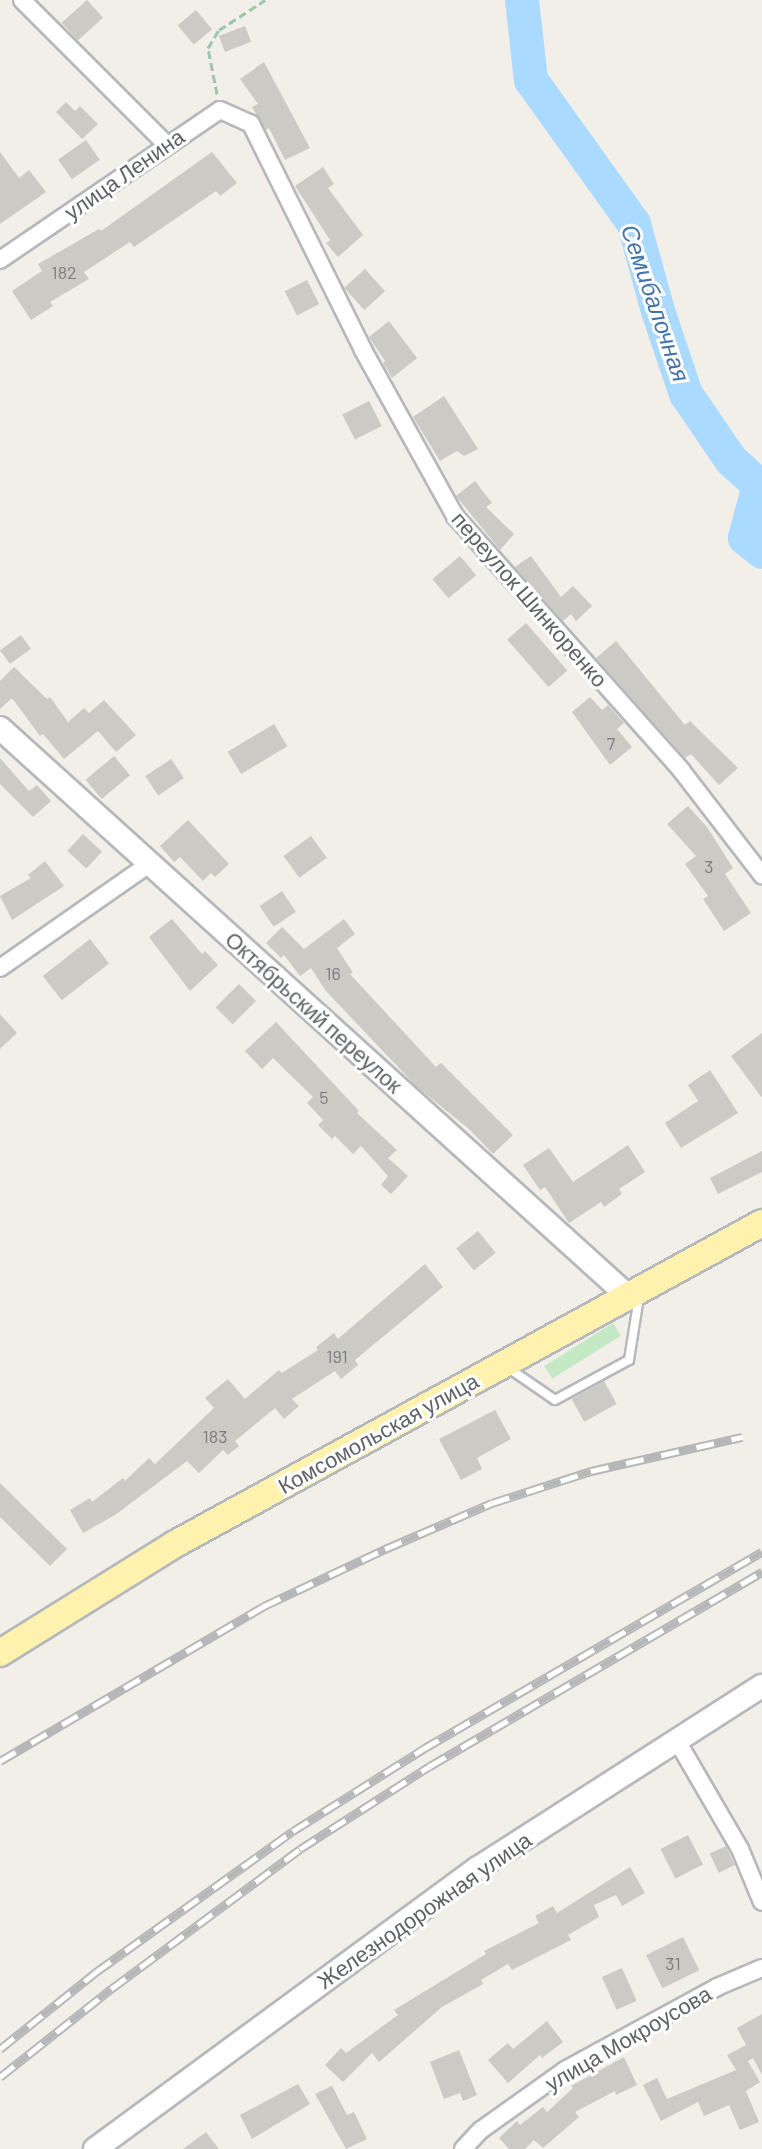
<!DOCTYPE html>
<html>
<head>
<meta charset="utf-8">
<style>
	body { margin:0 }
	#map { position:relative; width:762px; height:2149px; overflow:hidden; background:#f1efe8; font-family:Barlow,sans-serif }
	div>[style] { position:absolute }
	.green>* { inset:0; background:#c5e8c5; transform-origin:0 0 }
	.river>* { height:34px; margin:-17px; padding:0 17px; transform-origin:17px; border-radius:17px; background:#aadaff }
	.building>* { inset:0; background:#cccac5; transform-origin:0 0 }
	.path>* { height:3px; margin-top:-1.5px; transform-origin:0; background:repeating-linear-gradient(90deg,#9cc7a9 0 8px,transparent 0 12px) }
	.roads { filter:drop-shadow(2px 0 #b5b8bc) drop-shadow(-2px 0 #b5b8bc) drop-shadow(0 2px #b5b8bc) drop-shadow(0 -2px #b5b8bc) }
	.lane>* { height:8px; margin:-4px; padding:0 4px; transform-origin:4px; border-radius:4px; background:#fff }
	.street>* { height:16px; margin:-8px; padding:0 8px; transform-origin:8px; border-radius:8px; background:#fff }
	.secondary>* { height:22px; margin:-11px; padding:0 11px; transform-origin:11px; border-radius:11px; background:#fff }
	.primary>* { height:26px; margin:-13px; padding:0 13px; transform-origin:13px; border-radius:13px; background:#fff2af }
	.rail>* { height:9px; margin-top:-4.5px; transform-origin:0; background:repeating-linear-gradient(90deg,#fff 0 18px,#b6b7b8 0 36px); box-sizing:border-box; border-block:2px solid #b6b7b8 }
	span { translate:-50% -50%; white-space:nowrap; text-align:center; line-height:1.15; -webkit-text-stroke:6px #fff; paint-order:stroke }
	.number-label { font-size:18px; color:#7a7d7f }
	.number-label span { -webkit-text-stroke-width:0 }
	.street-label { font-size:22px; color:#5f6368 }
	.water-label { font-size:24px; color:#4174aa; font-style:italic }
</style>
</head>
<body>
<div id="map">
	<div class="green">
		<i style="left:613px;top:1323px;width:15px;height:81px;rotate:58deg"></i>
	</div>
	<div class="river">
		<i style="left:522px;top:0;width:81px;rotate:83.6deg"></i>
		<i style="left:531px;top:80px;width:177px;rotate:54.4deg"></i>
		<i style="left:634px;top:224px;width:90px;rotate:74.6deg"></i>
		<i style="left:658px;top:311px;width:88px;rotate:71.4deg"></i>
		<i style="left:686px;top:394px;width:80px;rotate:55.7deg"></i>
		<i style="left:731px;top:460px;width:38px;rotate:42deg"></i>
		<i style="left:759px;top:485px;width:55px;rotate:104.8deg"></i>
		<i style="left:745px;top:538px;width:22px;rotate:39deg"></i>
	</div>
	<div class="building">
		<i style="left:87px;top:0;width:24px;height:34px;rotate:48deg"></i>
		<i style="left:196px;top:10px;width:25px;height:24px;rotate:50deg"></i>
		<i style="left:245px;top:26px;width:17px;height:28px;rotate:69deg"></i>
		<i style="clip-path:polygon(264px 62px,310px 148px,285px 160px,269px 128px,266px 130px,252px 107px,258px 104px,240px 79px)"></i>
		<i style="clip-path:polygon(66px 102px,75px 111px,80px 106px,98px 124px,82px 139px,56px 112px)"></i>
		<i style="left:86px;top:140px;width:24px;height:34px;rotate:55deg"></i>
		<i style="clip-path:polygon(0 152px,19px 178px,29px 170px,46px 192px,0 224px)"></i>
		<i style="clip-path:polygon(212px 152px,237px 183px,220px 196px,216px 191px,134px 247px,130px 242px,84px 272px,89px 279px,50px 302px,53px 306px,31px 320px,12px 291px,42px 271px,38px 264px,99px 229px,101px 231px)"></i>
		<i style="clip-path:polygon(323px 167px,334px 184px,328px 188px,363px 235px,338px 257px,326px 243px,330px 240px,295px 186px)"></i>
		<i style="left:365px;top:269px;width:30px;height:28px;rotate:48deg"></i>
		<i style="left:307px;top:280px;width:27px;height:25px;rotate:63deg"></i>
		<i style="clip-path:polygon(389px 321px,417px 358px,392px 378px,383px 363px,385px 361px,369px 337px)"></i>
		<i style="clip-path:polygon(444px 396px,478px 449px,464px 456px,457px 451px,440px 461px,413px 417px)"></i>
		<i style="left:369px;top:401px;width:28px;height:30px;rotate:63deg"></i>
		<i style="clip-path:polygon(475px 481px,492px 503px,486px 507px,514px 534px,500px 550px,456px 496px)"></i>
		<i style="left:460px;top:556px;width:25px;height:36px;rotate:50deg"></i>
		<i style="clip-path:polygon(531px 556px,561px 597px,573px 586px,592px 606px,576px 621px,571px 614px,563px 621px,515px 567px)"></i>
		<i style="left:526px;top:623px;width:63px;height:25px;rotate:49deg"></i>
		<i style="left:21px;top:635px;width:17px;height:26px;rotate:54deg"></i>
		<i style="clip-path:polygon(616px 641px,685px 725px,690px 721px,738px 768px,719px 785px,691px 754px,685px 758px,596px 658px)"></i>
		<i style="clip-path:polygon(14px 667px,47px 699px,50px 697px,68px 722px,84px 708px,89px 713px,104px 700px,136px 735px,116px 752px,98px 731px,64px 759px,43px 734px,40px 736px,12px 698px,0 709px,0 681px)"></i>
		<i style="clip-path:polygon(590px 697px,602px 710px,608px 705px,624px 723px,617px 729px,632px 747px,610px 765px,572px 712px)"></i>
		<i style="left:274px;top:724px;width:26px;height:54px;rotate:59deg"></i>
		<i style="left:114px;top:756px;width:25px;height:37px;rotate:50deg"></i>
		<i style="clip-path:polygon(0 758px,29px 791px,37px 785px,51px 801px,33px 817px,0 784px)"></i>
		<i style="left:171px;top:759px;width:23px;height:31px;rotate:56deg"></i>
		<i style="clip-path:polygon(688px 806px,707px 827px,733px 868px,725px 874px,751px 913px,724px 931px,703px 899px,708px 896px,685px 864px,696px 856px,667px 824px)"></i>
		<i style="clip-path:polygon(188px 820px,229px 864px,215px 877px,211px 873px,203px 881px,180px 857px,174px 862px,160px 846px)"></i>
		<i style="left:83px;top:834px;width:26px;height:23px;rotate:43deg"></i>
		<i style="left:311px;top:836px;width:27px;height:34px;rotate:54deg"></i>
		<i style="clip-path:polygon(45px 861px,64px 886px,12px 920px,0 896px,31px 878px,28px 875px)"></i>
		<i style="left:282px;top:891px;width:25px;height:27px;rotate:56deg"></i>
		<i style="clip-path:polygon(172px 919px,202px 954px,205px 951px,218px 965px,190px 991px,149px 937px)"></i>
		<i style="clip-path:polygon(344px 919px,355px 934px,337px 948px,353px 973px,350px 974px,436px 1067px,441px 1063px,513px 1135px,493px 1154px,470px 1130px,416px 1086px,325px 990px,311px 968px,300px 976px,284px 955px,281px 958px,266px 943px,282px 927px,304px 949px)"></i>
		<i style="left:90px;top:939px;width:31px;height:60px;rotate:52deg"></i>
		<i style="left:239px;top:984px;width:24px;height:33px;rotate:45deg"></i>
		<i style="clip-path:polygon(0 1014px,17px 1033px,0 1049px)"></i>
		<i style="clip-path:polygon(276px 1022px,359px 1111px,357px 1113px,397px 1150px,388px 1158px,408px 1176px,391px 1194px,381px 1185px,388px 1176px,361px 1146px,353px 1154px,335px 1136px,332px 1139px,318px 1125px,323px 1120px,307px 1103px,313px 1097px,273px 1058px,262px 1069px,245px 1051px)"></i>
		<i style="clip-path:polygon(762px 1033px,762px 1098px,731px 1056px)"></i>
		<i style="clip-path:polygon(710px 1070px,738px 1113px,681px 1148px,665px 1123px,698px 1101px,688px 1085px)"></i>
		<i style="clip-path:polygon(628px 1145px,645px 1172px,619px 1189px,622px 1194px,604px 1207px,601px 1202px,569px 1223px,545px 1187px,540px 1190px,523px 1165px,549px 1148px,573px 1182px)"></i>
		<i style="clip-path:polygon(762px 1151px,762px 1172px,718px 1194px,710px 1178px)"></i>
		<i style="left:478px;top:1231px;width:28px;height:28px;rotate:51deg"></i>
		<i style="clip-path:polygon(425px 1264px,443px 1287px,355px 1360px,358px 1365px,341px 1379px,335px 1371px,292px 1399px,299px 1406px,284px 1419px,275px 1408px,235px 1441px,239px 1446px,228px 1455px,223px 1450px,199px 1473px,187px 1461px,115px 1515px,83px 1533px,70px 1510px,90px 1498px,92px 1502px,123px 1478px,125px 1481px,149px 1458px,155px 1464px,214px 1408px,205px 1398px,228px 1379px,245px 1399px,279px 1370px,282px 1373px,318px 1350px,316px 1347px,334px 1333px,338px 1339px)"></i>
		<i style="left:604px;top:1381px;width:26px;height:37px;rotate:61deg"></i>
		<i style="clip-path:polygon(495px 1410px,511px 1439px,477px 1458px,482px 1469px,461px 1480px,439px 1439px)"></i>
		<i style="clip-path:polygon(0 1483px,67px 1549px,50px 1566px,0 1517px)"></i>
		<i style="left:688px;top:1835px;width:33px;height:31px;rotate:63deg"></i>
		<i style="left:726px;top:1846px;width:21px;height:18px;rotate:65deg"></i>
		<i style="clip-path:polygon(630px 1867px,645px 1893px,622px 1906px,616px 1895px,594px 1905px,599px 1917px,568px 1935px,571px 1940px,512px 1970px,508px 1964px,481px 1980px,483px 1984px,442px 2007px,379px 2062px,372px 2053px,343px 2082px,325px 2065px,341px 2048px,346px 2053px,398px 2015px,394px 2010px,486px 1954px,484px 1951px,539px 1923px,535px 1916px,553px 1906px,557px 1913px)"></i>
		<i style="left:683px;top:1937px;width:37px;height:41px;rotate:64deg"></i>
		<i style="left:622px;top:1968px;width:36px;height:22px;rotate:66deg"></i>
		<i style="clip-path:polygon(762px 2014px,762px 2075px,753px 2058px,748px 2061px,760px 2082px,746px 2091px,759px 2122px,740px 2130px,729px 2105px,704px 2116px,698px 2102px,661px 2121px,643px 2085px,657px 2078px,667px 2099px,736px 2070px,727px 2055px,746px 2045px,737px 2028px)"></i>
		<i style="clip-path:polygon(547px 2021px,563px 2042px,542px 2058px,540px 2055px,508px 2083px,488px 2060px,508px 2043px,513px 2049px)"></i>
		<i style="clip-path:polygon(459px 2050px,477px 2095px,463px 2101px,460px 2093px,444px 2099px,430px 2062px)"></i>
		<i style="clip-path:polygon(624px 2057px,637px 2085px,616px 2095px,615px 2091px,575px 2112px,579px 2117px,543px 2148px,534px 2140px,525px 2149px,509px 2149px,499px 2138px,517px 2121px,520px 2125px,543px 2107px,547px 2112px,573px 2088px,571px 2086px)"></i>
		<i style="clip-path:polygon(298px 2084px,310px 2104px,252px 2139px,240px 2115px)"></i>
		<i style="clip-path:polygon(332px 2086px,347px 2115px,354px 2112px,367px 2139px,346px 2149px,315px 2094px)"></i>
		<i style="clip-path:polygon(206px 2132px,219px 2149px,183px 2149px)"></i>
	</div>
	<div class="path">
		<i style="left:217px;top:94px;width:47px;rotate:-101.1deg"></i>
		<i style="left:208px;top:48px;width:21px;rotate:-59deg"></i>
		<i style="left:219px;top:30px;width:55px;rotate:-33.1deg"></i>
	</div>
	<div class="roads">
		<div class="lane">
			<i style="left:507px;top:1367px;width:58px;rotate:34.5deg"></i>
			<i style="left:555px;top:1400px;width:84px;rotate:-28.4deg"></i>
			<i style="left:629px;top:1360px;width:64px;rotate:-81deg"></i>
		</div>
		<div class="street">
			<i style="left:22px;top:0;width:204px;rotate:45deg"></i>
			<i style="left:0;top:260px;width:266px;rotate:-34.3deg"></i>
			<i style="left:220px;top:110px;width:34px;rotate:24deg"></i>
			<i style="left:251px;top:124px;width:252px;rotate:63.6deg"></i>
			<i style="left:363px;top:350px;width:190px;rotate:61deg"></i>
			<i style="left:455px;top:516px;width:340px;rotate:48.3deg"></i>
			<i style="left:681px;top:770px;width:133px;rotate:52.4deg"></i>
			<i style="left:0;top:968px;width:182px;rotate:-34.9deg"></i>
			<i style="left:676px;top:1739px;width:127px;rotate:59.8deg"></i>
			<i style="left:740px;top:1849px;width:57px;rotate:67.5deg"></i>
			<i style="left:463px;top:2149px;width:26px;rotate:-47deg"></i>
			<i style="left:481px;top:2130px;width:103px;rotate:-35.5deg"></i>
			<i style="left:565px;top:2070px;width:173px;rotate:-28.6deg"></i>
			<i style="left:717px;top:1987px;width:49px;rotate:-22.9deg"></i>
		</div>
		<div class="secondary">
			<i style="left:0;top:728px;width:847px;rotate:42.13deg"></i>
			<i style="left:95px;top:2149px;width:475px;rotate:-36.3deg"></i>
			<i style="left:478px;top:1868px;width:337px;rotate:-32.7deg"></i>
		</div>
		<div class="primary">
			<i style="left:0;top:1653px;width:206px;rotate:-31.9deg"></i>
			<i style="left:175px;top:1544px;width:669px;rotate:-28.67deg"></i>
		</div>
	</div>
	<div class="rail">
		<i style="left:0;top:1761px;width:306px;rotate:-30.4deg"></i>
		<i style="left:264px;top:1606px;width:134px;rotate:-25.2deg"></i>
		<i style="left:385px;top:1549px;width:116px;rotate:-23.3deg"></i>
		<i style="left:492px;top:1503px;width:104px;rotate:-17.9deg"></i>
		<i style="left:591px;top:1471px;width:155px;rotate:-12.7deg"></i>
		<i style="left:0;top:2049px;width:123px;rotate:-38.7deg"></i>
		<i style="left:96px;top:1972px;width:242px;rotate:-35.6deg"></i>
		<i style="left:293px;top:1831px;width:154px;rotate:-32.2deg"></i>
		<i style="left:423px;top:1749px;width:392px;rotate:-30.2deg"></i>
		<i style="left:0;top:2077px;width:142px;rotate:-38.4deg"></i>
		<i style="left:111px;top:1989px;width:235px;rotate:-36.5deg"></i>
		<i style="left:300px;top:1849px;width:154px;rotate:-32.6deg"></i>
		<i style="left:430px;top:1766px;width:385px;rotate:-30.3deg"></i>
	</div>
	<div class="number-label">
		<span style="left:64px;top:272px">182</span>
		<span style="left:611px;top:743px">7</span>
		<span style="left:709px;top:866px">3</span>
		<span style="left:333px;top:973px">16</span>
		<span style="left:324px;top:1097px">5</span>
		<span style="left:337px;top:1356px">191</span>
		<span style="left:215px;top:1436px">183</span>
		<span style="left:673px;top:1963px">31</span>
	</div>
	<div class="street-label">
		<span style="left:124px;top:174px;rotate:-35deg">улица Ленина</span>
		<span style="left:530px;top:599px;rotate:49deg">переулок Шинкоренко</span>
		<span style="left:314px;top:1012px;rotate:42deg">Октябрьский переулок</span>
		<span style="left:378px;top:1433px;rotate:-29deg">Комсомольская улица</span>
		<span style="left:424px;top:1910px;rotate:-35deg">Железнодорожная улица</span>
		<span style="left:628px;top:2038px;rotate:-30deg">улица Мокроусова</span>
	</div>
	<div class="water-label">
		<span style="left:656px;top:303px;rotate:71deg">Семибалочная</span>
	</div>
</div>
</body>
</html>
